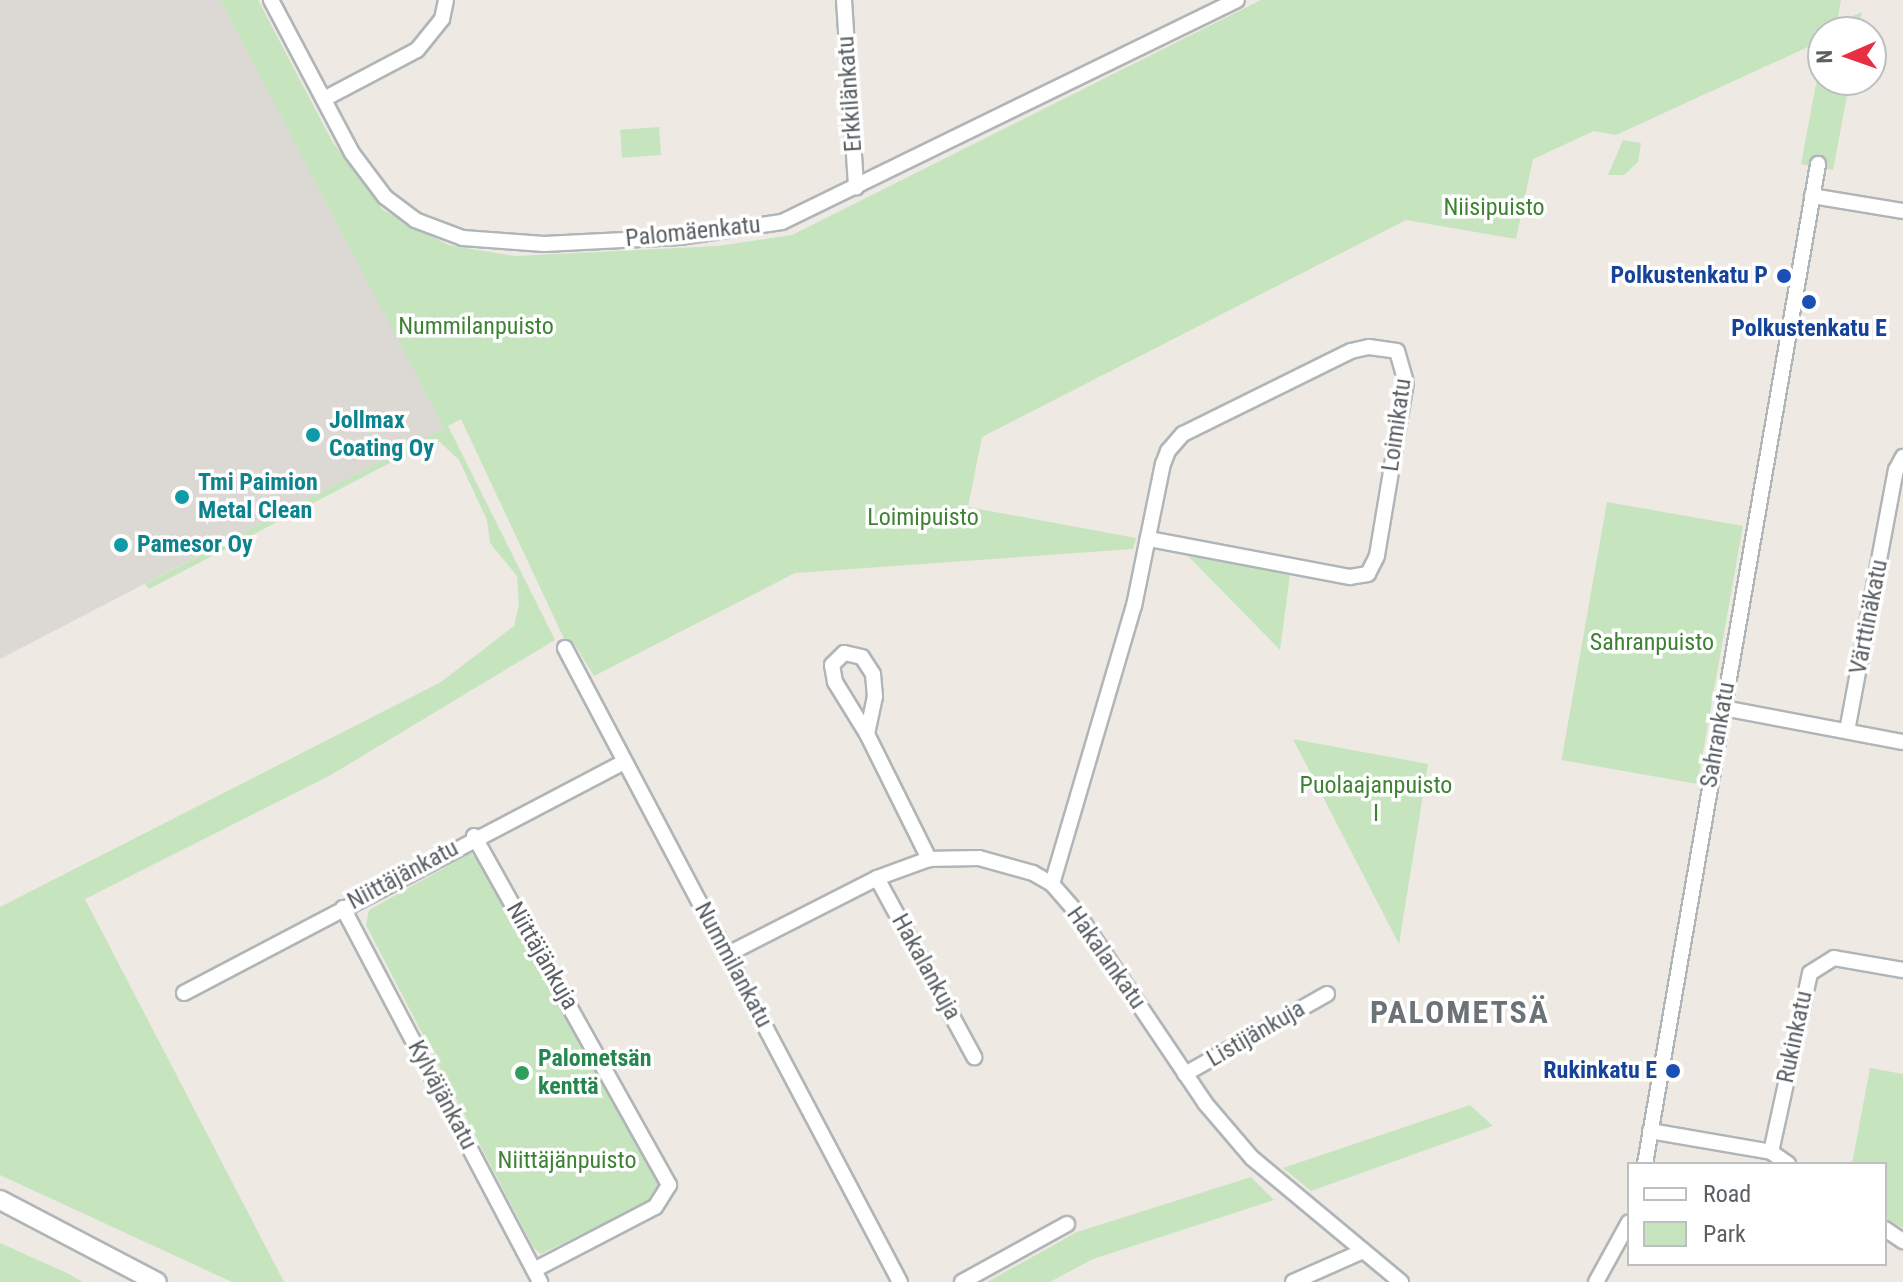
<!DOCTYPE html>
<html>
<head>
<meta charset="utf-8">
<style>
	body { margin:0 }
	#map { position:relative; width:1903px; height:1282px; overflow:hidden; background:#eee9e3; font-family:"Roboto Condensed",sans-serif }
	div>[style] { position:absolute }
	.industrial>* { inset:0; background:#dcd9d5 }
	.green>* { inset:0; background:#c6e5bf; transform-origin:0 0 }
	.roads { filter:drop-shadow(2px 0 #b0b5b8) drop-shadow(-2px 0 #b0b5b8) drop-shadow(0 2px #b0b5b8) drop-shadow(0 -2px #b0b5b8) }
	.minor>* { height:14px; margin:-7px; padding:0 7px; transform-origin:7px; border-radius:7px; background:#fff }
	.tertiary>* { height:18px; margin:-9px; padding:0 9px; transform-origin:9px; border-radius:9px; background:#fff }
	.dots>* { width:22px; height:22px; translate:-50% -50%; box-sizing:border-box; border:4px solid #fff; border-radius:50% }
	span { translate:-50% -50%; white-space:nowrap; text-align:center; line-height:1.15; -webkit-text-stroke:7px #fff; paint-order:stroke }
	.street-label { font-size:24px; color:#5b6064 }
	.park-label { font-size:24px; color:#3f8234 }
	.transit-label { font-size:24px; color:#164399; font-weight:700 }
	.right { translate:-100% -50%; text-align:right }
	.culture-label { font-size:24px; color:#0d838f; font-weight:700 }
	.left { translate:0 -50%; text-align:left }
	.leisure-label { font-size:24px; color:#27864d; font-weight:700 }
	.district-label { font-size:32px; color:#6c7376; font-weight:700; letter-spacing:2px }
	.legend { position:absolute; left:1627px; top:1162px; width:260px; height:104px; box-sizing:border-box; background:#fff; border:2px solid #bdbfc1; margin:0; padding:10px 14px; list-style:none; font-size:24px; color:#5b6064 }
	.legend li { display:flex; align-items:center; gap:16px; height:40px }
	.legend b { width:40px; border:2px solid #bdbfc1 }
	.north { position:absolute; left:1807px; top:16px; width:80px; height:80px; box-sizing:border-box; background:#fff; border:2px solid #bdbfc1; border-radius:50%; rotate:268deg; font-size:22px; font-weight:700; line-height:32px; text-align:center; color:#5b6064 }
	.north::after { content:''; display:block; margin:auto; width:28px; height:36px; background:#e82e42; clip-path:polygon(50% 0,100% 100%,50% 72%,0 100%) }
</style>
</head>
<body>
<div id="map">
	<div class="industrial">
		<i style="clip-path:polygon(0 0,220px 0,445px 428px,0 659px)"></i>
	</div>
	<div class="green">
		<i style="clip-path:polygon(220px 0,258px 0,332px 141px,383px 210px,448px 245px,515px 256px,718px 246px,792px 235px,1261px 0,1841px 0,1837px 22px,1862px 12px,1858px 32px,1823px 32px,1823px 40px,1616px 135px,1594px 131px,1533px 159px,1516px 239px,1406px 220px,982px 437px,968px 507px,1136px 538px,1133px 549px,795px 573px,594px 676px,575px 645px,567px 645px,461px 419px,448px 426px,555px 640px,329px 776px,85px 899px,284px 1282px,232px 1282px,0 1175px,0 907px,441px 682px,514px 626px,519px 605px,517px 576px,490px 543px,487px 520px,459px 460px,440px 442px,426px 444px,149px 589px,145px 584px,444px 428px)"></i>
		<i style="clip-path:polygon(1823px 47px,1823px 80px,1850px 80px,1833px 170px,1801px 164px)"></i>
		<i style="left:659px;top:127px;width:28px;height:39px;rotate:86deg"></i>
		<i style="clip-path:polygon(1623px 140px,1641px 143px,1638px 162px,1624px 175px,1608px 175px)"></i>
		<i style="left:1607px;top:502px;width:138px;height:262px;rotate:10deg"></i>
		<i style="clip-path:polygon(1186px 554px,1290px 575px,1280px 650px)"></i>
		<i style="clip-path:polygon(1293px 739px,1428px 764px,1399px 944px)"></i>
		<i style="clip-path:polygon(471px 853px,485px 869px,660px 1187px,654px 1199px,541px 1254px,533px 1247px,366px 925px,369px 910px)"></i>
		<i style="clip-path:polygon(1870px 1068px,1903px 1074px,1903px 1228px,1885px 1218px,1885px 1164px,1852px 1164px)"></i>
		<i style="clip-path:polygon(1470px 1105px,1493px 1126px,1311px 1191px,1283px 1168px)"></i>
		<i style="clip-path:polygon(1251px 1177px,1274px 1200px,1093px 1259px,1050px 1282px,987px 1282px,1077px 1232px)"></i>
		<i style="clip-path:polygon(0 1243px,69px 1274px,83px 1282px,0 1282px)"></i>
	</div>
	<div class="roads">
		<div class="minor">
			<i style="left:271px;top:0;width:173px;rotate:62.1deg"></i>
			<i style="left:352px;top:153px;width:55px;rotate:53.1deg"></i>
			<i style="left:385px;top:197px;width:38px;rotate:37deg"></i>
			<i style="left:415px;top:220px;width:51px;rotate:20.6deg"></i>
			<i style="left:463px;top:238px;width:81px;rotate:4.2deg"></i>
			<i style="left:544px;top:244px;width:136px;rotate:-2.9deg"></i>
			<i style="left:680px;top:237px;width:103px;rotate:-8.4deg"></i>
			<i style="left:782px;top:222px;width:506px;rotate:-26.01deg"></i>
			<i style="left:844px;top:0;width:188px;rotate:86.3deg"></i>
			<i style="left:324px;top:99px;width:105px;rotate:-27.8deg"></i>
			<i style="left:417px;top:50px;width:40px;rotate:-51deg"></i>
			<i style="left:442px;top:19px;width:19px;rotate:-78deg"></i>
			<i style="left:1812px;top:196px;width:92px;rotate:9.4deg"></i>
			<i style="left:565px;top:648px;width:717px;rotate:62.15deg"></i>
			<i style="left:1723px;top:708px;width:183px;rotate:10.7deg"></i>
			<i style="left:1847px;top:731px;width:266px;rotate:-79.4deg"></i>
			<i style="left:1896px;top:470px;width:15px;rotate:-62deg"></i>
			<i style="left:867px;top:734px;width:38px;rotate:-78deg"></i>
			<i style="left:875px;top:697px;width:23px;rotate:-95deg"></i>
			<i style="left:873px;top:674px;width:20px;rotate:-123deg"></i>
			<i style="left:862px;top:657px;width:18px;rotate:-167deg"></i>
			<i style="left:844px;top:653px;width:17px;rotate:135deg"></i>
			<i style="left:832px;top:665px;width:17px;rotate:80deg"></i>
			<i style="left:835px;top:682px;width:61px;rotate:58.4deg"></i>
			<i style="left:867px;top:734px;width:140px;rotate:63.6deg"></i>
			<i style="left:474px;top:836px;width:400px;rotate:60.8deg"></i>
			<i style="left:669px;top:1185px;width:26px;rotate:122deg"></i>
			<i style="left:655px;top:1207px;width:136px;rotate:152.5deg"></i>
			<i style="left:877px;top:878px;width:204px;rotate:61.5deg"></i>
			<i style="left:1052px;top:884px;width:290px;rotate:-73.6deg"></i>
			<i style="left:1134px;top:606px;width:145px;rotate:-78.5deg"></i>
			<i style="left:1163px;top:464px;width:14px;rotate:-69deg"></i>
			<i style="left:1168px;top:451px;width:23px;rotate:-49deg"></i>
			<i style="left:1183px;top:434px;width:187px;rotate:-26.3deg"></i>
			<i style="left:1351px;top:351px;width:18px;rotate:-13deg"></i>
			<i style="left:1369px;top:347px;width:28px;rotate:8deg"></i>
			<i style="left:1397px;top:351px;width:32px;rotate:74deg"></i>
			<i style="left:1406px;top:382px;width:176px;rotate:99.5deg"></i>
			<i style="left:1377px;top:556px;width:20px;rotate:117deg"></i>
			<i style="left:1368px;top:574px;width:18px;rotate:171deg"></i>
			<i style="left:1350px;top:577px;width:206px;rotate:-169.3deg"></i>
			<i style="left:343px;top:908px;width:423px;rotate:62.2deg"></i>
			<i style="left:728px;top:954px;width:167px;rotate:-27deg"></i>
			<i style="left:877px;top:878px;width:55px;rotate:-20.1deg"></i>
			<i style="left:929px;top:859px;width:50px;rotate:-1.1deg"></i>
			<i style="left:979px;top:858px;width:56px;rotate:15.5deg"></i>
			<i style="left:1033px;top:873px;width:22px;rotate:30deg"></i>
			<i style="left:1052px;top:884px;width:38px;rotate:49deg"></i>
			<i style="left:1077px;top:913px;width:229px;rotate:56deg"></i>
			<i style="left:1205px;top:1103px;width:72px;rotate:49.5deg"></i>
			<i style="left:1252px;top:1158px;width:194px;rotate:39.8deg"></i>
			<i style="left:184px;top:993px;width:497px;rotate:-27.7deg"></i>
			<i style="left:1185px;top:1074px;width:163px;rotate:-29.4deg"></i>
			<i style="left:1650px;top:1131px;width:123px;rotate:9.8deg"></i>
			<i style="left:1771px;top:1152px;width:21px;rotate:35deg"></i>
			<i style="left:1771px;top:1152px;width:183px;rotate:-77.7deg"></i>
			<i style="left:1810px;top:973px;width:28px;rotate:-32deg"></i>
			<i style="left:1834px;top:958px;width:70px;rotate:9.9deg"></i>
			<i style="left:1645px;top:1164px;width:1015px;rotate:-80.18deg"></i>
			<i style="left:1885px;top:1229px;width:22px;rotate:34deg"></i>
			<i style="left:962px;top:1282px;width:120px;rotate:-28.9deg"></i>
			<i style="left:1293px;top:1282px;width:77px;rotate:-23.9deg"></i>
			<i style="left:1596px;top:1282px;width:68px;rotate:-61.2deg"></i>
		</div>
		<div class="tertiary">
			<i style="left:0;top:1200px;width:177px;rotate:27.6deg"></i>
		</div>
	</div>
	<div class="dots">
		<i style="left:1784px;top:276px;background:#1a4fb4"></i>
		<i style="left:1809px;top:302px;background:#1a4fb4"></i>
		<i style="left:313px;top:435px;background:#0f9aa8"></i>
		<i style="left:182px;top:497px;background:#0f9aa8"></i>
		<i style="left:121px;top:545px;background:#0f9aa8"></i>
		<i style="left:1673px;top:1071px;background:#1a4fb4"></i>
		<i style="left:522px;top:1073px;background:#2e9e5b"></i>
	</div>
	<div class="street-label">
		<span style="left:850px;top:94px;rotate:-94deg">Erkkilänkatu</span>
		<span style="left:693px;top:232px;rotate:-6deg">Palomäenkatu</span>
		<span style="left:1397px;top:425px;rotate:-82deg">Loimikatu</span>
		<span style="left:1869px;top:617px;rotate:-79deg">Värttinäkatu</span>
		<span style="left:1718px;top:735px;rotate:-80deg">Sahrankatu</span>
		<span style="left:403px;top:875px;rotate:-28deg">Niittäjänkatu</span>
		<span style="left:542px;top:956px;rotate:60deg">Niittäjänkuja</span>
		<span style="left:1106px;top:958px;rotate:55deg">Hakalankatu</span>
		<span style="left:733px;top:965px;rotate:62deg">Nummilankatu</span>
		<span style="left:926px;top:967px;rotate:61deg">Hakalankuja</span>
		<span style="left:1256px;top:1034px;rotate:-30deg">Listijänkuja</span>
		<span style="left:1795px;top:1037px;rotate:-78deg">Rukinkatu</span>
		<span style="left:442px;top:1095px;rotate:62deg">Kylväjänkatu</span>
	</div>
	<div class="park-label">
		<span style="left:1494px;top:208px">Niisipuisto</span>
		<span style="left:476px;top:327px">Nummilanpuisto</span>
		<span style="left:923px;top:518px">Loimipuisto</span>
		<span style="left:1652px;top:643px">Sahranpuisto</span>
		<span style="left:1376px;top:800px">Puolaajanpuisto<br>I</span>
		<span style="left:567px;top:1161px">Niittäjänpuisto</span>
	</div>
	<div class="transit-label">
		<span class="right" style="left:1768px;top:276px">Polkustenkatu P</span>
		<span style="left:1809px;top:329px">Polkustenkatu E</span>
		<span class="right" style="left:1657px;top:1071px">Rukinkatu E</span>
	</div>
	<div class="culture-label">
		<span class="left" style="left:329px;top:435px">Jollmax<br>Coating Oy</span>
		<span class="left" style="left:198px;top:497px">Tmi Paimion<br>Metal Clean</span>
		<span class="left" style="left:137px;top:545px">Pamesor Oy</span>
	</div>
	<div class="leisure-label">
		<span class="left" style="left:538px;top:1073px">Palometsän<br>kenttä</span>
	</div>
	<div class="district-label">
		<span style="left:1460px;top:1012px">PALOMETSÄ</span>
	</div>
	<ul class="legend">
	<li><b style="height:10px;background:#fff"></b>Road</li>
	<li><b style="height:22px;background:#c6e5bf"></b>Park</li>
	</ul>
	<div class="north">N</div>
</div>
</body>
</html>
